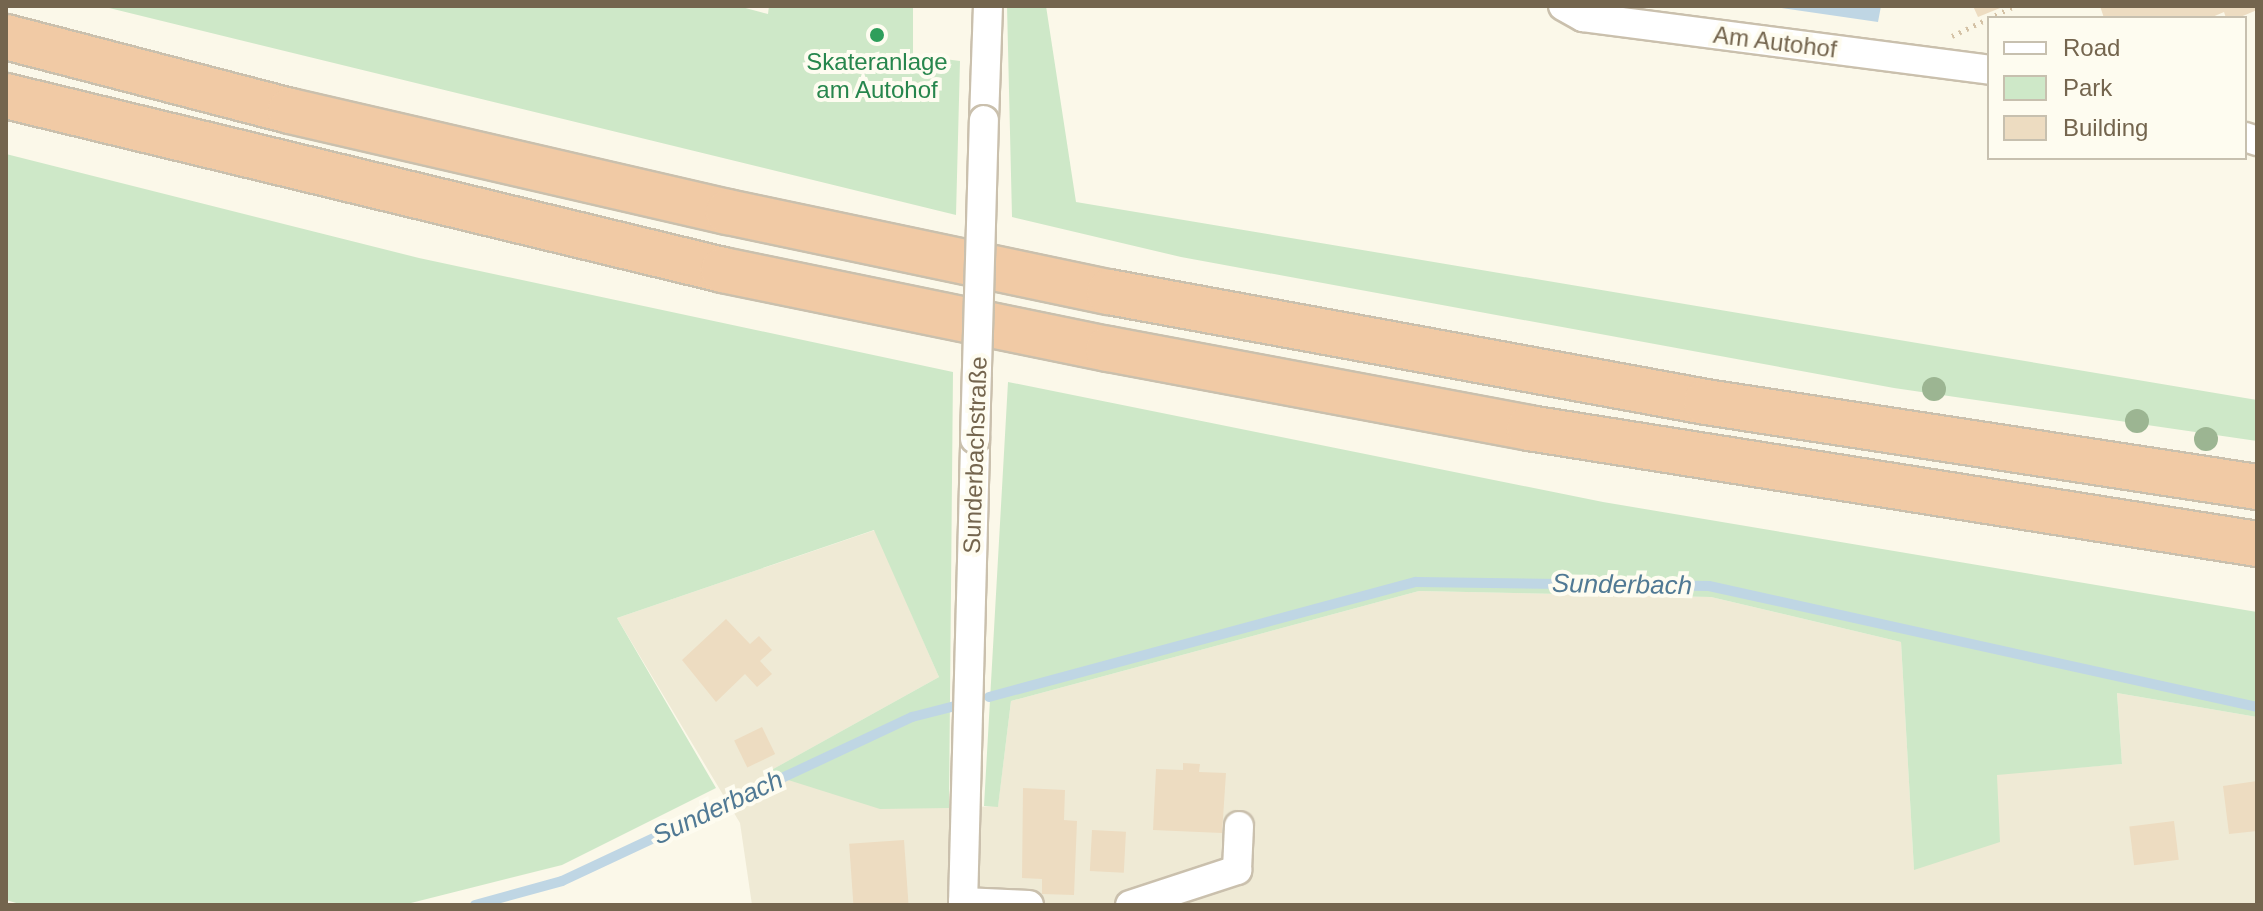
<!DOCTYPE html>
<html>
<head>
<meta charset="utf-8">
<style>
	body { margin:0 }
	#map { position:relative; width:2263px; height:911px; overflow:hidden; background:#fbf8e9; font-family:Helvetica,sans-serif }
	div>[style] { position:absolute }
	.residential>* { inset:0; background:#efead5 }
	.green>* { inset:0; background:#cee8c8 }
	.water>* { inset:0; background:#bfd6e4 }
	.stream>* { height:10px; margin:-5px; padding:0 5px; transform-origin:5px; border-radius:5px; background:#bfd6e4 }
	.building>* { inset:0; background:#eddcc1; transform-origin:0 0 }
	.path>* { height:5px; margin-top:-2.5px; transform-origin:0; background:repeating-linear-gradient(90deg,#d4c2a6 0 2px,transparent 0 8px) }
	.roads { filter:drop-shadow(2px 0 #cac0ad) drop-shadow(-2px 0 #cac0ad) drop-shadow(0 2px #cac0ad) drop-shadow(0 -2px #cac0ad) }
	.street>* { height:28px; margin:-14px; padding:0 14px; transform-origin:14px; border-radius:14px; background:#fff }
	.highway>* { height:44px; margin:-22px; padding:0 22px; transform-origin:22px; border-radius:22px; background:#f1caa5 }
	.bridges { filter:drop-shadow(2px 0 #cac0ad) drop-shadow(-2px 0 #cac0ad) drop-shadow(0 2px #cac0ad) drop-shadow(0 -2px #cac0ad) }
	.street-bridge>* { height:28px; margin:-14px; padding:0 14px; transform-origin:14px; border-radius:14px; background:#fff }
	.trees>* { width:24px; height:24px; margin:-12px; border-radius:50%; background:#9cb592 }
	.dots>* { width:22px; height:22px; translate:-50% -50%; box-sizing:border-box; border:4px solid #fefcf0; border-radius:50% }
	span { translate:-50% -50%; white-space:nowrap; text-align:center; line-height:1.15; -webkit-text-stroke:8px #fefcf0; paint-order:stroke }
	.street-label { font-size:24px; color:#74654e }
	.leisure-label { font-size:24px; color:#27864d }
	.water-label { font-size:26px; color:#507994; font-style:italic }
	.frame { position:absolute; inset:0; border:8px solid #74654e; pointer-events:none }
	.legend { position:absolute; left:1987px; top:16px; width:260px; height:144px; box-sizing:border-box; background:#fefcf0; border:2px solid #c7c0af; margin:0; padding:10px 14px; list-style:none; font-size:24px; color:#74654e }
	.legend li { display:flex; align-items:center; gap:16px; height:40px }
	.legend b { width:40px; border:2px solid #c7c0af }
</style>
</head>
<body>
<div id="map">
	<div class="residential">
		<i style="clip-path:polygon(875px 530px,939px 677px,768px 772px,949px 808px,998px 806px,1011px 701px,1419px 591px,1711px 597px,1901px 642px,1914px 869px,1997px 774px,2122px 764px,2117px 693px,2257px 717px,2257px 905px,752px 905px,740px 823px,617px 618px)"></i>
	</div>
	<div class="green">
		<i style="clip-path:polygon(101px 6px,738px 6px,768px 14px,769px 6px,913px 6px,913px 55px,960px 61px,956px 215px)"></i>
		<i style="clip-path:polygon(1007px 6px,1046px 6px,1076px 202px,2257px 400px,2257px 441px,1894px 388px,1181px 257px,1012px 217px)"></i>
		<i style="clip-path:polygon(6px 154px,419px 258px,953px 372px,949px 808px,880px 809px,766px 773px,939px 677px,874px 530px,617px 618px,716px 788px,562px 865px,403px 905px,23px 905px,6px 900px)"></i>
		<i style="clip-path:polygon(1008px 382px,1603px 502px,2257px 612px,2257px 717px,2117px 693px,2122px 764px,1997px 775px,2000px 842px,1914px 870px,1901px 642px,1711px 597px,1419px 591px,1011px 701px,998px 807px,984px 806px)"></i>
	</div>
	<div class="water">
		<i style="clip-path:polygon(1767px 6px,1881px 6px,1878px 22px)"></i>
	</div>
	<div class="stream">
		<i style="left:989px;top:697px;width:442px;rotate:-15.1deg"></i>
		<i style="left:1416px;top:582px;width:293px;rotate:0.8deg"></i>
		<i style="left:1709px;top:586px;width:561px;rotate:12.45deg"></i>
		<i style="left:475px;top:905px;width:90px;rotate:-15.4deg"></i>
		<i style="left:562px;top:881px;width:387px;rotate:-25.1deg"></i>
		<i style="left:912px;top:717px;width:49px;rotate:-14.3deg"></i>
	</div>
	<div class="building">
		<i style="clip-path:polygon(1973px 6px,2005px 6px,1978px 17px)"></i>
		<i style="clip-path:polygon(2100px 6px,2257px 6px,2257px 10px,2238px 18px,2226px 18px,2224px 12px,2210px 18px,2104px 18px)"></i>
		<i style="clip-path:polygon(726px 619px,750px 644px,759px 636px,772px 650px,760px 661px,772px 674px,757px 687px,745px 674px,716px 702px,682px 660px)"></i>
		<i style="left:762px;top:727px;width:30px;height:31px;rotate:64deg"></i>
		<i style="clip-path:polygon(1183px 763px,1200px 764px,1199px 772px,1226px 773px,1222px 833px,1153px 830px,1156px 769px,1183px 770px)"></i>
		<i style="clip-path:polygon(2257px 781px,2257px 831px,2229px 834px,2223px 786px)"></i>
		<i style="clip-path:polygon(1023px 788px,1065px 790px,1064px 820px,1077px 821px,1074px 895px,1042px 894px,1042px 879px,1022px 878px)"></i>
		<i style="left:2174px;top:821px;width:39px;height:45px;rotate:83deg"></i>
		<i style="left:1092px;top:830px;width:34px;height:41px;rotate:3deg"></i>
		<i style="left:904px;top:840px;width:65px;height:55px;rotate:86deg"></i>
	</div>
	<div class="path">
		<i style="left:1952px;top:36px;width:70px;rotate:-25.5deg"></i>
	</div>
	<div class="roads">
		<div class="street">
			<i style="left:1563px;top:6px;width:23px;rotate:29deg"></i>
			<i style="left:1583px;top:17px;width:409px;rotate:7.4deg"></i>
			<i style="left:984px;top:120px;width:114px;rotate:-88deg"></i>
			<i style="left:2245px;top:137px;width:13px;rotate:18deg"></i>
			<i style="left:963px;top:902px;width:66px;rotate:2.6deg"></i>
			<i style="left:963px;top:905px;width:466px;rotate:-88.5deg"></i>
			<i style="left:1130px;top:905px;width:113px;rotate:-18.1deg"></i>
			<i style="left:1237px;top:870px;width:44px;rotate:-87.4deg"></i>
		</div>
		<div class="highway">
			<i style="left:6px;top:37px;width:293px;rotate:14.6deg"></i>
			<i style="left:290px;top:111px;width:449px;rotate:13deg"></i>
			<i style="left:728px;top:212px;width:389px;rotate:11.9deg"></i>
			<i style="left:1109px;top:292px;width:607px;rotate:10.44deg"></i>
			<i style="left:1706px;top:402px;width:558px;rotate:8.77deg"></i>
			<i style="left:6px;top:96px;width:738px;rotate:13.64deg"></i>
			<i style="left:723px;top:270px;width:393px;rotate:11.6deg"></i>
			<i style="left:1108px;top:349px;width:428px;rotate:10.6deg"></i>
			<i style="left:1529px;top:428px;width:737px;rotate:9.05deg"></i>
		</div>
	</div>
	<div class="bridges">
		<div class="street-bridge">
			<i style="left:975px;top:439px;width:319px;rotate:-88.4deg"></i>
		</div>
	</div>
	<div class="trees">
		<i style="left:1934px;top:389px"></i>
		<i style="left:2137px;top:421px"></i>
		<i style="left:2206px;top:439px"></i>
	</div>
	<div class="dots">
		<i style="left:877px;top:35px;background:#2e9e5b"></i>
	</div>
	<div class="street-label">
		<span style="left:1775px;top:42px;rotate:7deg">Am Autohof</span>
		<span style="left:975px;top:455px;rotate:-88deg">Sunderbachstraße</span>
	</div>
	<div class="leisure-label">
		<span style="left:877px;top:76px">Skateranlage<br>am Autohof</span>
	</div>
	<div class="water-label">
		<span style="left:1622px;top:585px;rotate:1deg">Sunderbach</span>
		<span style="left:718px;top:808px;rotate:-25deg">Sunderbach</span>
	</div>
	<div class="frame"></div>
	<ul class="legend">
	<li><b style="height:10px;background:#fff"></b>Road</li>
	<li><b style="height:22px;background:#cee8c8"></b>Park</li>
	<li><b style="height:22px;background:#eddcc1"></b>Building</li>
	</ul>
</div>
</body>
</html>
